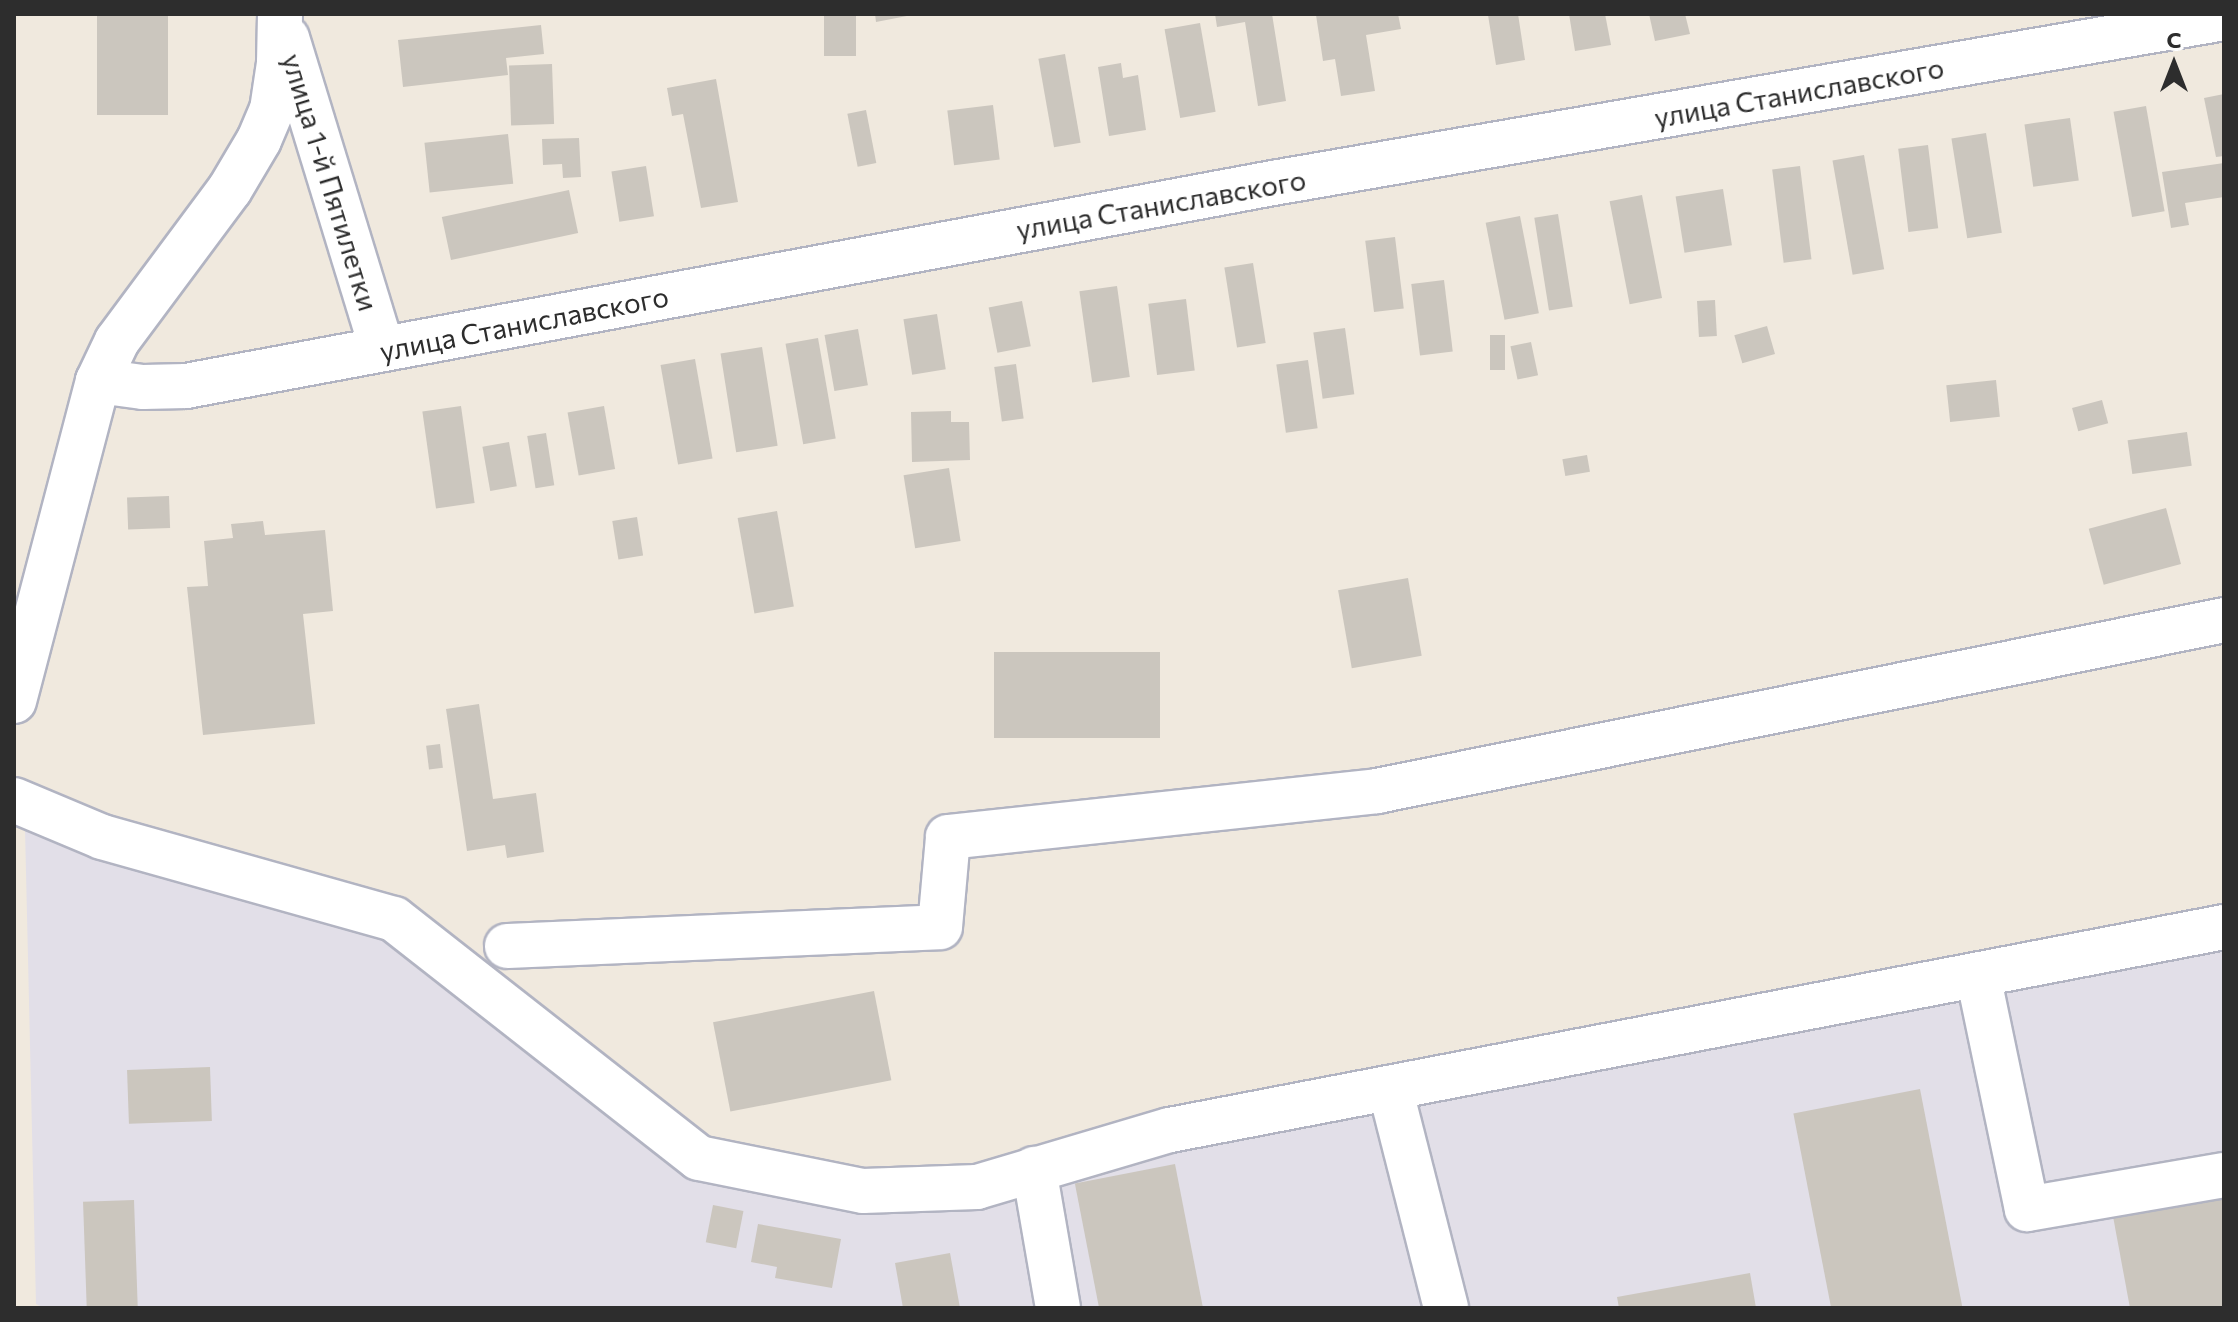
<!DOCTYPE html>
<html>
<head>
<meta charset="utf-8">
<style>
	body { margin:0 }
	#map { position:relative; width:2238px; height:1322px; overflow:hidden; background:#f0e9de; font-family:Commissioner,sans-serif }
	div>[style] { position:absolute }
	.industrial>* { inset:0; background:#e2dfe8 }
	.building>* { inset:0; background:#cbc6be; transform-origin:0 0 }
	.roads { filter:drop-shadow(2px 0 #b2b4c2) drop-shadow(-2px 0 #b2b4c2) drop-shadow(0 2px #b2b4c2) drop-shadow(0 -2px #b2b4c2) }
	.minor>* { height:44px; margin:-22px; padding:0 22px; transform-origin:22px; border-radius:22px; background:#fff }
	span { translate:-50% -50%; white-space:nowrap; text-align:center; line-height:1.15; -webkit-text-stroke:6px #fff; paint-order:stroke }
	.street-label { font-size:28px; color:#2d2d2d }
	.frame { position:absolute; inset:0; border:16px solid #2d2d2d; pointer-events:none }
	.north { position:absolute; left:2134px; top:24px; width:80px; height:80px; -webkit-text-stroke:6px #fff; paint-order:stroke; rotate:0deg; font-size:22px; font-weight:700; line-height:32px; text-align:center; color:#2d2d2d }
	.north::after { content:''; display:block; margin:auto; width:28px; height:36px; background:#2d2d2d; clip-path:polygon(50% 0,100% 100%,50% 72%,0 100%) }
</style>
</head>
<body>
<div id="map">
	<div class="industrial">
		<i style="clip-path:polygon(25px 829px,411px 945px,711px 1175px,921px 1207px,1198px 1139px,2224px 943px,2224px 1308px,44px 1308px,36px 1304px)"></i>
	</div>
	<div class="building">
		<i style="left:97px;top:14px;width:71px;height:101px"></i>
		<i style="left:824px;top:14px;width:32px;height:42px"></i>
		<i style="clip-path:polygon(875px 14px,912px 14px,912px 15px,876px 22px)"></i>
		<i style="clip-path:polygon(1215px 14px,1272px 14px,1286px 101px,1258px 106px,1245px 22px,1217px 27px)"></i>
		<i style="clip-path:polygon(1398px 14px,1401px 29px,1366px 35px,1375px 91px,1341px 96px,1335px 59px,1323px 61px,1316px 15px)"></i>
		<i style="clip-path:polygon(1495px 14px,1518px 14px,1525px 60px,1496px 65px,1488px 15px)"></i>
		<i style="clip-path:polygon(1569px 14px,1605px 14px,1611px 45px,1575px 51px)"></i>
		<i style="clip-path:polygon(1649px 14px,1685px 14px,1690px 34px,1655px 41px)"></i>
		<i style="left:1200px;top:23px;width:90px;height:36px;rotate:80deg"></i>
		<i style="clip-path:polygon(541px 25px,544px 54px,506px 58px,508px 75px,403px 87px,398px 40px)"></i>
		<i style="left:1065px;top:54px;width:90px;height:27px;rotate:80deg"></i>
		<i style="clip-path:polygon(1121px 63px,1123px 78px,1138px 75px,1146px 130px,1109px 136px,1098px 67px)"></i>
		<i style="left:552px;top:64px;width:60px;height:43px;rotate:88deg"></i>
		<i style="clip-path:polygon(716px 79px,738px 202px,701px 208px,683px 114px,672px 116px,667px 88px)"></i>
		<i style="clip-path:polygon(2224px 94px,2224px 156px,2216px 157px,2204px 98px)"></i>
		<i style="left:993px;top:105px;width:55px;height:46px;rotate:83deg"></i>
		<i style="left:2146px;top:106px;width:107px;height:33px;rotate:80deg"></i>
		<i style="left:866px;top:110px;width:54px;height:19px;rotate:79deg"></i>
		<i style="left:2070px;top:118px;width:63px;height:46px;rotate:82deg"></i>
		<i style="left:1986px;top:133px;width:101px;height:35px;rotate:81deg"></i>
		<i style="left:508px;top:134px;width:50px;height:84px;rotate:84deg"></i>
		<i style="clip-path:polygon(579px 138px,581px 177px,563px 178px,562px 164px,543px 165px,542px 139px)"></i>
		<i style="left:1928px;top:145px;width:84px;height:30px;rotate:83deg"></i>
		<i style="left:1864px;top:155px;width:116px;height:32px;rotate:80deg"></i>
		<i style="clip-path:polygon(2224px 163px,2224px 197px,2185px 203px,2189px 225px,2171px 228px,2162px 172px)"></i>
		<i style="left:646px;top:166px;width:51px;height:35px;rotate:81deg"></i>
		<i style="left:1800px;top:166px;width:94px;height:28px;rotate:83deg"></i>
		<i style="left:1723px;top:189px;width:57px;height:48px;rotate:81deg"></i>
		<i style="left:569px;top:190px;width:44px;height:130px;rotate:78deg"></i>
		<i style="left:1642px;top:195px;width:105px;height:33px;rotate:79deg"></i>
		<i style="left:1558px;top:214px;width:94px;height:24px;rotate:81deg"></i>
		<i style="left:1520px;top:216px;width:99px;height:35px;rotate:79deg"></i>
		<i style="left:1395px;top:237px;width:72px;height:30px;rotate:83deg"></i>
		<i style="left:1253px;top:263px;width:81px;height:29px;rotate:81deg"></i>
		<i style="left:1444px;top:280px;width:72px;height:33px;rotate:83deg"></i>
		<i style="left:1117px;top:286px;width:92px;height:38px;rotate:82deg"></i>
		<i style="left:1186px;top:299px;width:72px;height:38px;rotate:83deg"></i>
		<i style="left:1715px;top:300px;width:36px;height:18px;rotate:87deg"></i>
		<i style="left:1022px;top:301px;width:46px;height:34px;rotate:79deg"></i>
		<i style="left:937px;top:314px;width:56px;height:34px;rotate:81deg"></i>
		<i style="left:1767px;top:326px;width:29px;height:34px;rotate:74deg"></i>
		<i style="left:1345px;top:328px;width:67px;height:32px;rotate:82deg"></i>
		<i style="left:858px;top:329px;width:57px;height:34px;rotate:80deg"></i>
		<i style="left:1490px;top:335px;width:15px;height:35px"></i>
		<i style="left:818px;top:338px;width:102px;height:33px;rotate:80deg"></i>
		<i style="left:1531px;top:342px;width:34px;height:21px;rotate:78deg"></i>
		<i style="left:762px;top:347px;width:100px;height:42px;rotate:81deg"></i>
		<i style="left:695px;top:359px;width:101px;height:35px;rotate:80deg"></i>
		<i style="left:1308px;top:360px;width:69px;height:32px;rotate:82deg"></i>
		<i style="left:1016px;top:364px;width:55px;height:22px;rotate:82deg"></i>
		<i style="left:1996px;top:380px;width:37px;height:50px;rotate:84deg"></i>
		<i style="left:2102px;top:400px;width:24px;height:31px;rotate:75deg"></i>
		<i style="left:461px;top:406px;width:98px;height:39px;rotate:82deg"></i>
		<i style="left:604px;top:406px;width:64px;height:37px;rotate:80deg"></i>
		<i style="clip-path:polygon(951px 411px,951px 422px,969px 422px,970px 460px,912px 462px,911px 412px)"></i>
		<i style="left:2187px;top:432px;width:34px;height:60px;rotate:82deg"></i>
		<i style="left:546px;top:433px;width:53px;height:19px;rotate:81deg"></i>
		<i style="left:509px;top:442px;width:45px;height:27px;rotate:80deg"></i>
		<i style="left:1587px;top:455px;width:17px;height:25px;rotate:80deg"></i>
		<i style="left:949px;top:468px;width:74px;height:46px;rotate:81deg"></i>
		<i style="left:169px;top:496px;width:32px;height:42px;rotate:88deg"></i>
		<i style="left:2166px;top:508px;width:58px;height:80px;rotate:75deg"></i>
		<i style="left:777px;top:511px;width:97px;height:40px;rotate:80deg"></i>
		<i style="left:637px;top:517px;width:39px;height:25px;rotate:81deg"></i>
		<i style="clip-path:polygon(263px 521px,265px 535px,325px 530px,333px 611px,303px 614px,315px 724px,203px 735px,187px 587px,208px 586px,204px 541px,233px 538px,231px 524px)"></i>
		<i style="left:1408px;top:578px;width:79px;height:71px;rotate:80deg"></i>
		<i style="left:1160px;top:652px;width:86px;height:166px;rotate:90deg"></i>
		<i style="clip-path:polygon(479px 704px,493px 799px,536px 793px,544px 852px,507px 858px,505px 845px,467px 851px,446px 709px)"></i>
		<i style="left:440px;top:744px;width:24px;height:14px;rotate:83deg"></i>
		<i style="left:874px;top:991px;width:91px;height:164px;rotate:79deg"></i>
		<i style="left:210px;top:1067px;width:54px;height:83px;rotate:88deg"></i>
		<i style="left:1920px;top:1089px;width:223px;height:129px;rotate:79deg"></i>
		<i style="left:1175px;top:1164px;width:147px;height:102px;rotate:79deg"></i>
		<i style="clip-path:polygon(2224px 1190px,2224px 1308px,2130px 1308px,2112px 1211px)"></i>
		<i style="left:134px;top:1200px;width:108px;height:51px;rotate:88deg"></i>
		<i style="left:713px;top:1205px;width:31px;height:38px;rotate:11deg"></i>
		<i style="clip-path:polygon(758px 1224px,841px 1239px,832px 1288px,775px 1278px,777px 1267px,751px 1262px)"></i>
		<i style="clip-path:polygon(950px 1253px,960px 1308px,903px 1308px,895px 1263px)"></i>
		<i style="clip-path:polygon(1750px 1273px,1756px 1308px,1619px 1308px,1617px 1297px)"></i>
	</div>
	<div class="roads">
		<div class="minor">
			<i style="left:287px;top:38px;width:325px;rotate:73deg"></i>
			<i style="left:98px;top:381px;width:45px;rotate:7.6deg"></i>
			<i style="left:143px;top:387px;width:43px;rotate:-1.3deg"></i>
			<i style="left:186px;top:386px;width:1106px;rotate:-10.58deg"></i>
			<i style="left:1273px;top:183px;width:965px;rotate:-9.84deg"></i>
			<i style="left:14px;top:701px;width:331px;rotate:-75.3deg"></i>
			<i style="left:98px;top:381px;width:44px;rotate:-64.6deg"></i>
			<i style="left:117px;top:341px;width:189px;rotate:-53.4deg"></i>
			<i style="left:230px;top:189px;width:57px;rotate:-59.4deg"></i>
			<i style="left:259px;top:140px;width:33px;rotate:-67deg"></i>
			<i style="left:272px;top:110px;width:48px;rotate:-81.5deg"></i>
			<i style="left:279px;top:63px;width:49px;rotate:-88.8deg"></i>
			<i style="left:14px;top:800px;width:95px;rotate:22.8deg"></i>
			<i style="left:102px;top:837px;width:303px;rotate:15.7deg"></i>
			<i style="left:394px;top:919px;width:387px;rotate:38.1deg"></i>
			<i style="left:699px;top:1158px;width:167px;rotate:11.4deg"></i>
			<i style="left:863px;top:1191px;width:114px;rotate:-2deg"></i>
			<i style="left:977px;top:1187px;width:201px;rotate:-16.5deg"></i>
			<i style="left:1170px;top:1130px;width:1073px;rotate:-10.9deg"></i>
			<i style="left:507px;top:946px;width:433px;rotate:-2.5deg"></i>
			<i style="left:940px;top:927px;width:90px;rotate:-84.9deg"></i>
			<i style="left:948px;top:837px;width:431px;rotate:-6.1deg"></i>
			<i style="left:1377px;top:791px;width:864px;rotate:-11.41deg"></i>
			<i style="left:1978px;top:975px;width:239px;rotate:78.2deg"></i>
			<i style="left:2027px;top:1209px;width:200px;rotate:-9.8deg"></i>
			<i style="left:1390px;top:1088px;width:227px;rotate:75.7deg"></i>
			<i style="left:1034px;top:1169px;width:141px;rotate:80.2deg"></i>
		</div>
	</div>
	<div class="street-label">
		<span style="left:1799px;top:92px;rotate:-10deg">улица Станиславского</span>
		<span style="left:331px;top:182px;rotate:73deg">улица 1-й Пятилетки</span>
		<span style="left:1161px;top:204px;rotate:-10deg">улица Станиславского</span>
		<span style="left:524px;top:323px;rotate:-11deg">улица Станиславского</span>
	</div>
	<div class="frame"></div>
	<div class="north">С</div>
</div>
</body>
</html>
